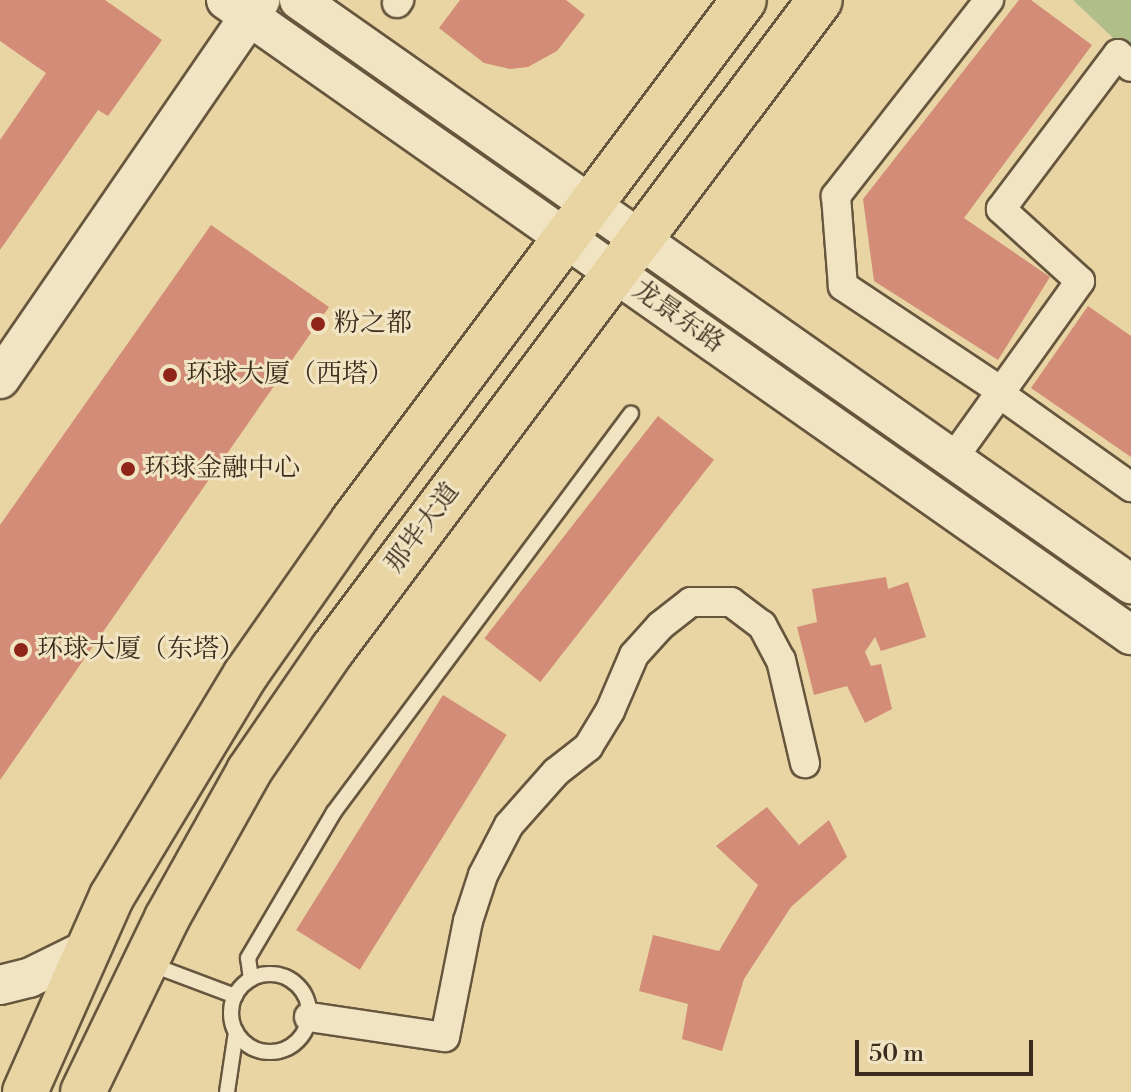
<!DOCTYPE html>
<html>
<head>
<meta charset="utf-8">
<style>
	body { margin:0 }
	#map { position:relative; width:1131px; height:1092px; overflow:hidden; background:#e8d5a3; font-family:"Libre Bodoni","Noto Serif SC",serif }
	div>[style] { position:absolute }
	.green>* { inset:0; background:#b0be8a }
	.building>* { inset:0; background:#d38c77; transform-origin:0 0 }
	.roads { filter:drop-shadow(2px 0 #67563e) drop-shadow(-2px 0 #67563e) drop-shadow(0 2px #67563e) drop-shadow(0 -2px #67563e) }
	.lane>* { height:14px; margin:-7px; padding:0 7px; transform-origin:7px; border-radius:7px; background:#f0e4c3 }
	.lane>.ring { margin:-7px; padding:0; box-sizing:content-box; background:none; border:14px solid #f0e4c3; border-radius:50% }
	.street>* { height:28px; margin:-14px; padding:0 14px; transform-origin:14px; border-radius:14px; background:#f0e4c3 }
	.secondary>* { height:38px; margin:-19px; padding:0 19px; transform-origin:19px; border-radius:19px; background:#f0e4c3 }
	.primary>* { height:44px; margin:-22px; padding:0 22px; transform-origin:22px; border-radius:22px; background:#e8d5a3 }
	.dots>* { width:22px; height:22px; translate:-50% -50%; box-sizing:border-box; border:4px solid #f0e4c3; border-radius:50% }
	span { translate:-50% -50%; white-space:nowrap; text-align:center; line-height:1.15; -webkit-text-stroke:6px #f0e4c3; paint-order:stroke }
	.street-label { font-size:26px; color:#3c2c1d }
	.poi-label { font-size:26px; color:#3c2c1d }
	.left { translate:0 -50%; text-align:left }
	.scale { position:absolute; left:855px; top:1040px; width:178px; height:36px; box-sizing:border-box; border:4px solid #3c2c1d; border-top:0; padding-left:10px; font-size:24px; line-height:28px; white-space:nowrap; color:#3c2c1d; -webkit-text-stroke:6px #f0e4c3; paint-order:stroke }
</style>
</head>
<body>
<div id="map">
	<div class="green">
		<i style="clip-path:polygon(1073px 0,1131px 0,1131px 55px)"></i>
	</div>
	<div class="building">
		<i style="clip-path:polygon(0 0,105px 0,162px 40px,108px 116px,98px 110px,0 250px,0 140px,46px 73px,0 41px)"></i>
		<i style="clip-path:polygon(460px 0,566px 0,585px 15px,557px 51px,528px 67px,510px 69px,484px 63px,439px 28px)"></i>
		<i style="clip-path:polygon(1019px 0,1031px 0,1092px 45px,964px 218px,1050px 277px,998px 360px,874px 281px,863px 199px)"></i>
		<i style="clip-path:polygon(211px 225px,329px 307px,0 780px,0 525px)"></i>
		<i style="clip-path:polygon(1088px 306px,1131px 336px,1131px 457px,1031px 388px)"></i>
		<i style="left:658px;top:416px;width:71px;height:282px;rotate:38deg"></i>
		<i style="clip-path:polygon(886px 577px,888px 589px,908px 582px,926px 637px,881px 651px,875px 637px,865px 652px,871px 666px,881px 664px,892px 709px,865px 723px,847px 686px,814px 695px,797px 627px,817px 622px,812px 589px)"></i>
		<i style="left:443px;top:695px;width:75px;height:277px;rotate:32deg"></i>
		<i style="clip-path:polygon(767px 807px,799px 845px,829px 820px,847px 857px,791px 907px,744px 979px,722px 1051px,682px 1039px,688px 1004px,639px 991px,653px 935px,719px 951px,758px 885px,716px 846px)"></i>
	</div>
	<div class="roads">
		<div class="lane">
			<i style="left:150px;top:964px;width:91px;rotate:20.6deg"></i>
			<i class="ring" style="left:231px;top:974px;width:64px;height:64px"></i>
			<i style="left:251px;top:979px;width:21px;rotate:-98deg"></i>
			<i style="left:248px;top:958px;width:169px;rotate:-59.5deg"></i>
			<i style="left:334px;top:812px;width:497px;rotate:-53.3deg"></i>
			<i style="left:227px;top:1092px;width:61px;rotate:-81.5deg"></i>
		</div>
		<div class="street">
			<i style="left:989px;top:0;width:249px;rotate:128deg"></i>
			<i style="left:836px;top:196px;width:90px;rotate:85.6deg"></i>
			<i style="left:843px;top:286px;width:190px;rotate:33.6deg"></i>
			<i style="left:397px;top:3px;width:4px;rotate:-56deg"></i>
			<i style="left:1000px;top:394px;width:161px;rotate:35.4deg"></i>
			<i style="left:952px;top:460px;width:220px;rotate:-54.4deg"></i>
			<i style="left:1080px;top:281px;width:107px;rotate:-137.7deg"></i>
			<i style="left:1001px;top:209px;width:194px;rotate:-53deg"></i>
			<i style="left:1118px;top:54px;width:18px;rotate:45deg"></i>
			<i style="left:309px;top:1017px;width:137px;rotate:8.4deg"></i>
			<i style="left:445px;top:1037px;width:118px;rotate:-78.8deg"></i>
			<i style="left:468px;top:921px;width:48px;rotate:-71.9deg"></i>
			<i style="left:483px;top:875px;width:56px;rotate:-62.5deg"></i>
			<i style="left:509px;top:825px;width:71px;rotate:-48.4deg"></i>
			<i style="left:556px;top:772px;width:41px;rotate:-38deg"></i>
			<i style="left:588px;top:747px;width:42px;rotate:-58.6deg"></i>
			<i style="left:610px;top:711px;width:61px;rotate:-66.8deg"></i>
			<i style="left:634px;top:655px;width:39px;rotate:-48deg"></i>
			<i style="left:660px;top:626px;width:39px;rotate:-38deg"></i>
			<i style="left:691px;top:602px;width:40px"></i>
			<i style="left:731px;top:602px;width:39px;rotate:37deg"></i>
			<i style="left:762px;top:625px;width:40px;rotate:62deg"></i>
			<i style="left:781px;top:660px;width:106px;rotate:76.9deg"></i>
		</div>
		<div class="secondary">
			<i style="left:226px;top:0;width:1106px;rotate:35.06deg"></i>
			<i style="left:299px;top:0;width:1017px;rotate:35.07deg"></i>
			<i style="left:0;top:379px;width:460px;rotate:-55.5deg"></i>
			<i style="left:0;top:985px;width:30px;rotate:-14deg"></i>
			<i style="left:29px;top:978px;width:64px;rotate:-26.2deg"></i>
		</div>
		<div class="primary">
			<i style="left:25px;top:1092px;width:214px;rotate:-66.1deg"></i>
			<i style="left:112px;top:896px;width:259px;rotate:-58.9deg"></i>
			<i style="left:246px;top:674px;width:187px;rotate:-55deg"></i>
			<i style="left:353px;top:521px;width:651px;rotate:-53.11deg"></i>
			<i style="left:83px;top:1092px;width:193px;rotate:-64.2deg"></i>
			<i style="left:167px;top:918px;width:168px;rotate:-60.8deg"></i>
			<i style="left:249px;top:771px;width:148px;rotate:-55.5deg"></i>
			<i style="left:333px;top:649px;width:811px;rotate:-53.12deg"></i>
		</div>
	</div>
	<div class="dots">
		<i style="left:318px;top:324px;background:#8f2418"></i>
		<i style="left:170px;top:375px;background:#8f2418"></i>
		<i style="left:128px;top:469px;background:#8f2418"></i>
		<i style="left:21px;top:650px;background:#8f2418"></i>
	</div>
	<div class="street-label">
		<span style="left:678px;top:317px;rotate:35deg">龙景东路</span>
		<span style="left:423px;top:528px;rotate:-53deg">那毕大道</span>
	</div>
	<div class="poi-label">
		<span class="left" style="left:334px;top:324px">粉之都</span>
		<span class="left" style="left:186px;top:375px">环球大厦（西塔）</span>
		<span class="left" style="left:144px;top:469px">环球金融中心</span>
		<span class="left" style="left:37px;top:650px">环球大厦（东塔）</span>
	</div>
	<div class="scale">50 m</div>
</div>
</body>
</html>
